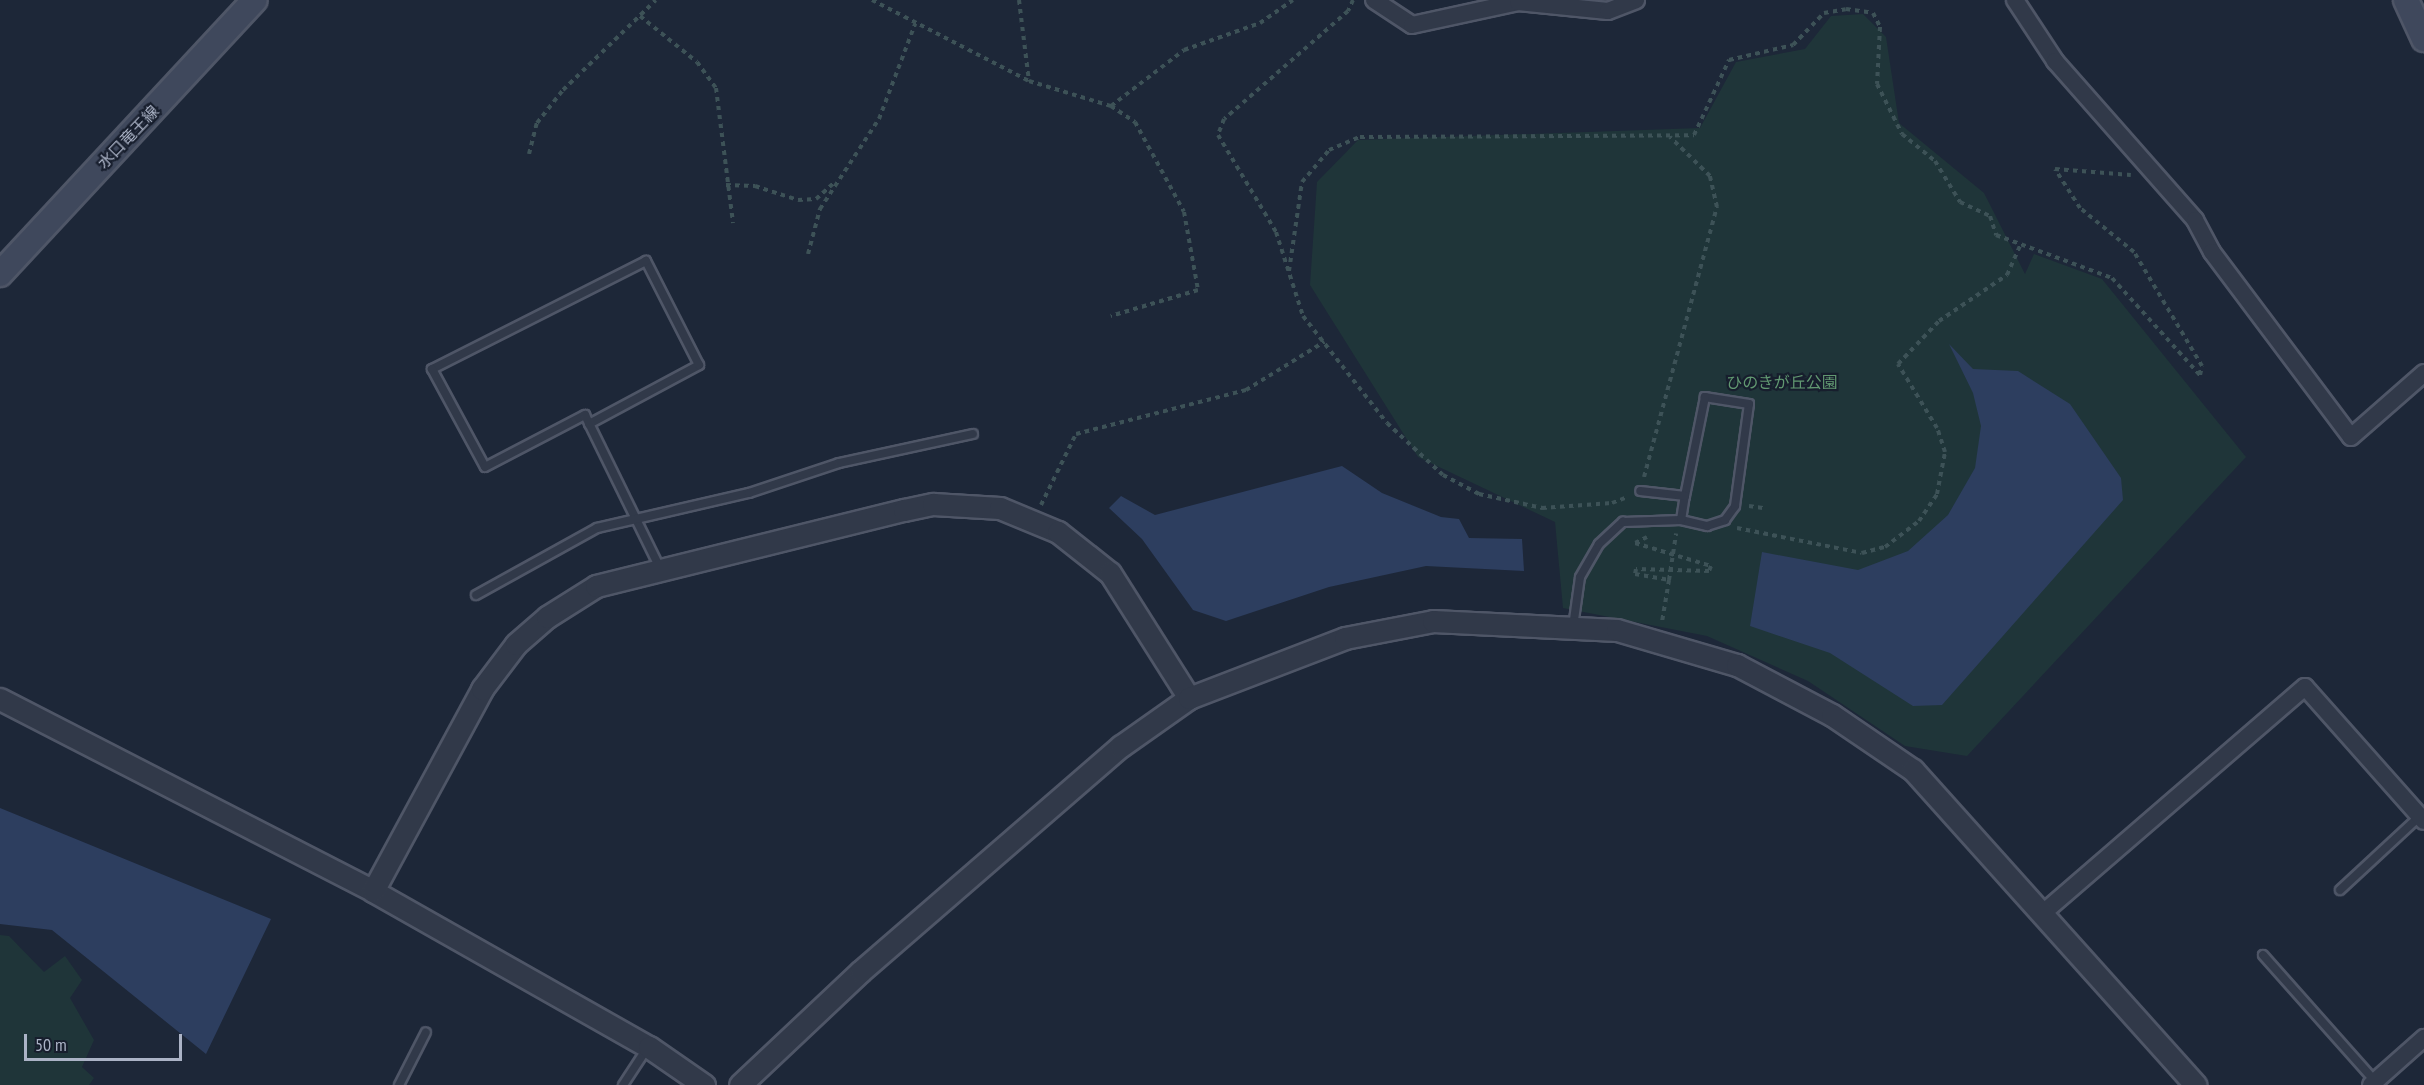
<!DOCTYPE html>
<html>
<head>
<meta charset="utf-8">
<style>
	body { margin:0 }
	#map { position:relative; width:2424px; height:1085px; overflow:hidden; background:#1d2738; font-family:"PT Sans Narrow","Noto Sans JP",sans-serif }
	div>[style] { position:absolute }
	.green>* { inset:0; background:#1f3539 }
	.water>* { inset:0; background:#2d3e5f }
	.path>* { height:4px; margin-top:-2px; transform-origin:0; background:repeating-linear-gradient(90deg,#3d5257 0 4.5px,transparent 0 9px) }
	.roads { filter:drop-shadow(2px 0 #4f5667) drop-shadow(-2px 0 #4f5667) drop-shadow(0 2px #4f5667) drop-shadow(0 -2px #4f5667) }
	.service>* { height:8px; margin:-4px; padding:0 4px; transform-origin:4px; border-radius:4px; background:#313949 }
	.minor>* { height:16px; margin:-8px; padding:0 8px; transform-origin:8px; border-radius:8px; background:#313949 }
	.tertiary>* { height:21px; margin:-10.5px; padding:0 10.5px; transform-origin:10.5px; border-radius:10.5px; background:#313949 }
	.secondary>* { height:24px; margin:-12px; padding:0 12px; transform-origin:12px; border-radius:12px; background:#3f485c }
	span { translate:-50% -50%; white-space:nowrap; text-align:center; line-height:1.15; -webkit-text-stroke:4.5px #171e2d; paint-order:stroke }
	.street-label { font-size:16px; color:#abb3c6 }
	.park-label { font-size:16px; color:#619871 }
	.scale { position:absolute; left:24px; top:1034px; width:158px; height:27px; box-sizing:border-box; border:3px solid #abb3c6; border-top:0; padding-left:8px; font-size:18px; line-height:21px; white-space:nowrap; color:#abb3c6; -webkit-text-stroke:4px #171e2d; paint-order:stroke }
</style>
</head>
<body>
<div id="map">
	<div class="green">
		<i style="clip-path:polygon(1863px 14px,1886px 37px,1899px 123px,1984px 193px,2025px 274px,2034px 254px,2102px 279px,2246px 457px,1967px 756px,1905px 746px,1808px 681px,1707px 636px,1563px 608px,1555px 522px,1418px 457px,1310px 285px,1317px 182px,1358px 140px,1700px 128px,1736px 62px,1805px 49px,1831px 16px)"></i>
		<i style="clip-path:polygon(0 935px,9px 936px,44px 972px,65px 956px,82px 980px,70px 998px,94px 1040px,82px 1067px,94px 1078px,89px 1085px,0 1085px)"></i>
	</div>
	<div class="water">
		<i style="clip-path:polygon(1949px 344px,1973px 369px,2018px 371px,2070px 404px,2121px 478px,2123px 500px,1942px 705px,1913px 706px,1830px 653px,1750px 626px,1762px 552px,1858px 570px,1908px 551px,1948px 515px,1975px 468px,1981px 426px,1973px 393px)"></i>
		<i style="clip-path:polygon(1342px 466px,1382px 493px,1441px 517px,1459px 519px,1469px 538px,1522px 539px,1524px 571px,1426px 566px,1329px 587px,1226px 621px,1193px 610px,1142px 539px,1109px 508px,1121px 496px,1155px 515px)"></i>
		<i style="clip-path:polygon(0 808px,271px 919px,206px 1054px,52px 930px,0 924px)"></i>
	</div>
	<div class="path">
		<i style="left:872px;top:0;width:177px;rotate:27.3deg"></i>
		<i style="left:1029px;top:81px;width:86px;rotate:17deg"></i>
		<i style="left:1111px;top:106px;width:29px;rotate:34deg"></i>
		<i style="left:1135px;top:122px;width:102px;rotate:61.4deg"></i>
		<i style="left:1184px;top:212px;width:79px;rotate:79.8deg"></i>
		<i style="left:1198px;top:290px;width:91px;rotate:163.4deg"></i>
		<i style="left:1019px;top:0;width:82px;rotate:83deg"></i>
		<i style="left:1353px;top:0;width:12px;rotate:114deg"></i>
		<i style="left:1348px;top:11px;width:164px;rotate:138.9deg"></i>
		<i style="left:1224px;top:119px;width:17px;rotate:111deg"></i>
		<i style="left:1218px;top:135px;width:113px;rotate:59.1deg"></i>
		<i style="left:1276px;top:232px;width:88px;rotate:72.2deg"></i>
		<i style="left:1303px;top:316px;width:136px;rotate:51.9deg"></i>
		<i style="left:1387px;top:423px;width:76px;rotate:42.9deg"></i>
		<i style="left:1443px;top:475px;width:41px;rotate:27.8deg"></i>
		<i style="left:1479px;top:494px;width:65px;rotate:12.5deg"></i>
		<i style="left:1542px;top:508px;width:70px;rotate:-4.1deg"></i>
		<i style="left:1612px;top:503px;width:17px;rotate:-21deg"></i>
		<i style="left:640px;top:16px;width:73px;rotate:38.9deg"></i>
		<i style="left:697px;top:62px;width:32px;rotate:54deg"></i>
		<i style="left:716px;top:88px;width:136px;rotate:82.8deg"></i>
		<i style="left:1111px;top:106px;width:92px;rotate:-37.5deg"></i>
		<i style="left:1184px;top:50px;width:81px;rotate:-19.6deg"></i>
		<i style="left:1260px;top:23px;width:40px;rotate:-34.9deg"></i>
		<i style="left:529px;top:154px;width:32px;rotate:-76deg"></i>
		<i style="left:537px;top:123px;width:42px;rotate:-51.8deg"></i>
		<i style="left:563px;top:90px;width:129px;rotate:-44.1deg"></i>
		<i style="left:726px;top:185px;width:29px;rotate:2deg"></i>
		<i style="left:755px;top:186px;width:45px;rotate:18deg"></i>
		<i style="left:798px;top:200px;width:18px;rotate:-3deg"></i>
		<i style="left:816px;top:199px;width:24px;rotate:-42deg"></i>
		<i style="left:808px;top:254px;width:47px;rotate:-75.1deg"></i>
		<i style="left:820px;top:209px;width:108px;rotate:-56.8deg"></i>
		<i style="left:879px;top:119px;width:102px;rotate:-69.2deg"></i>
		<i style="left:1289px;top:271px;width:90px;rotate:-81.7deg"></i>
		<i style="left:1302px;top:182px;width:42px;rotate:-49.8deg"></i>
		<i style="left:1329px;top:150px;width:34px;rotate:-23deg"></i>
		<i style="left:1360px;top:137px;width:334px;rotate:-0.3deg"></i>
		<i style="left:1694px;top:135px;width:83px;rotate:-65deg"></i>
		<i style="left:1729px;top:60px;width:66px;rotate:-13.2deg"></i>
		<i style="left:1793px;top:45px;width:45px;rotate:-45.9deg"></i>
		<i style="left:1824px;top:13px;width:22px;rotate:-10deg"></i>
		<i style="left:1846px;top:9px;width:27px;rotate:8deg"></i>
		<i style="left:1873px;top:13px;width:16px;rotate:63deg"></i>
		<i style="left:1880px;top:27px;width:57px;rotate:93deg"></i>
		<i style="left:1877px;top:84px;width:56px;rotate:63.4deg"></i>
		<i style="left:1902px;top:134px;width:43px;rotate:39.3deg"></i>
		<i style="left:1935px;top:161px;width:48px;rotate:58.6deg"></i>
		<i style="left:1960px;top:202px;width:33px;rotate:25deg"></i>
		<i style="left:1990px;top:216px;width:20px;rotate:72deg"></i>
		<i style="left:1996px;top:235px;width:124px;rotate:20.3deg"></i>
		<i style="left:2112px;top:278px;width:131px;rotate:47.8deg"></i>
		<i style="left:2200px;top:375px;width:9px;rotate:-77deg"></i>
		<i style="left:2202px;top:366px;width:133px;rotate:-120.8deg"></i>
		<i style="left:2134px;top:252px;width:70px;rotate:-140.8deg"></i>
		<i style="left:2080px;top:208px;width:46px;rotate:-122.7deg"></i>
		<i style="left:2055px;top:169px;width:76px;rotate:4.5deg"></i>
		<i style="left:1644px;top:477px;width:280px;rotate:-74.9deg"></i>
		<i style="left:1717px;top:207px;width:32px;rotate:-103deg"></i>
		<i style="left:1710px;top:176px;width:56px;rotate:-135.7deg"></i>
		<i style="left:1041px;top:505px;width:79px;rotate:-63.8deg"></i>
		<i style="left:1076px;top:434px;width:176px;rotate:-14.5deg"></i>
		<i style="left:1246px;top:390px;width:92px;rotate:-31.6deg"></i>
		<i style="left:1749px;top:506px;width:14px;rotate:8deg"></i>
		<i style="left:1737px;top:528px;width:127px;rotate:11.3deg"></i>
		<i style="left:1862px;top:553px;width:24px;rotate:-15deg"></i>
		<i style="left:1885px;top:547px;width:43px;rotate:-37.4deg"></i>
		<i style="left:1919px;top:521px;width:32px;rotate:-56deg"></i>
		<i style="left:1937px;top:494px;width:43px;rotate:-79.2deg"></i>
		<i style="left:1945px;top:452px;width:25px;rotate:-108deg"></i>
		<i style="left:1937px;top:428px;width:75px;rotate:-121.4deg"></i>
		<i style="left:1898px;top:364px;width:59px;rotate:-46.4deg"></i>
		<i style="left:1939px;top:321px;width:82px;rotate:-34.1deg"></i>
		<i style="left:2007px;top:275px;width:34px;rotate:-66deg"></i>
		<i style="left:1647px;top:537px;width:13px;rotate:153deg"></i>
		<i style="left:1635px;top:543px;width:79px;rotate:16.8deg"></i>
		<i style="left:1711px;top:566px;width:5px;rotate:112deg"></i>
		<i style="left:1709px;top:571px;width:73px;rotate:-178.4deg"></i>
		<i style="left:1636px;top:569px;width:5px;rotate:101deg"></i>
		<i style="left:1635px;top:574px;width:35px;rotate:10deg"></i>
		<i style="left:1669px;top:580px;width:43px;rotate:99.5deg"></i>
		<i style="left:1669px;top:580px;width:47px;rotate:-81.3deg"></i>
	</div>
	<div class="roads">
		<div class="service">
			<i style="left:589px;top:424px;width:125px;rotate:-28.2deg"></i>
			<i style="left:699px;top:365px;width:117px;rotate:-117deg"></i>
			<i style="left:646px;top:261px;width:240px;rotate:153.2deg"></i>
			<i style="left:432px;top:369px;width:111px;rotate:61.6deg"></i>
			<i style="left:485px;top:467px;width:113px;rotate:-27.5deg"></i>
			<i style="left:585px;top:415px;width:173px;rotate:63.9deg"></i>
			<i style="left:1681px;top:520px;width:27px;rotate:13deg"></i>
			<i style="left:1707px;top:526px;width:19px;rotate:-18deg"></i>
			<i style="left:1725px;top:520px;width:17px;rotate:-54deg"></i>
			<i style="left:1735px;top:506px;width:103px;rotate:-82.2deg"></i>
			<i style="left:1749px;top:404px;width:45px;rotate:-171deg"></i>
			<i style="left:1705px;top:397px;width:101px;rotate:101.4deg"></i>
			<i style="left:476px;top:595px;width:138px;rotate:-29deg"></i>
			<i style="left:597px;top:528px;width:156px;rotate:-13deg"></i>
			<i style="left:749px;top:493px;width:95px;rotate:-18.4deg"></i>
			<i style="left:839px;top:463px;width:137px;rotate:-12.2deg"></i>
			<i style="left:1573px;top:627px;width:50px;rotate:-82deg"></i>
			<i style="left:1580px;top:577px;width:38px;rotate:-60deg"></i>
			<i style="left:1599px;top:544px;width:33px;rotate:-43deg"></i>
			<i style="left:1623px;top:522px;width:58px;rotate:-2deg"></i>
			<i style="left:1681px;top:520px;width:24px;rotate:-81deg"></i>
			<i style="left:1685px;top:496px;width:45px;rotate:-173.7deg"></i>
			<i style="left:2340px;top:890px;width:109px;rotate:-42.8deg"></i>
			<i style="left:2263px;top:955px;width:169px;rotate:48.4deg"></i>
			<i style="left:399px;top:1085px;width:59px;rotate:-63deg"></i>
			<i style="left:623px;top:1085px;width:45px;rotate:-56.7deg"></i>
		</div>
		<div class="minor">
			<i style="left:1374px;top:0;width:45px;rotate:33.3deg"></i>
			<i style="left:1412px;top:25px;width:108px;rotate:-12.2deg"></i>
			<i style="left:1518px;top:2px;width:90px;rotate:5.7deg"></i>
			<i style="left:1608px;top:11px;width:30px;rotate:-21deg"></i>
			<i style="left:2015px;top:0;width:73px;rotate:56.7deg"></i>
			<i style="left:2055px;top:61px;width:212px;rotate:48.6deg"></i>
			<i style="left:2195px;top:220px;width:36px;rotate:62deg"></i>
			<i style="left:2212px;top:252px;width:231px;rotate:53.1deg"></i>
			<i style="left:2351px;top:437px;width:97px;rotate:-41.2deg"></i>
			<i style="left:2043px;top:913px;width:346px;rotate:-40.8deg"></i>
			<i style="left:2305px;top:687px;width:179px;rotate:48.4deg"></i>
			<i style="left:2371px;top:1085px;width:71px;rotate:-41.6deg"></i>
		</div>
		<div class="tertiary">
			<i style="left:0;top:699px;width:420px;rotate:27.2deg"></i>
			<i style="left:373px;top:891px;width:317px;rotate:29.5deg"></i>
			<i style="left:649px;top:1047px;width:67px;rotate:34.6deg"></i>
			<i style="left:373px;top:891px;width:230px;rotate:-61.6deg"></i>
			<i style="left:482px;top:689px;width:56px;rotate:-52.9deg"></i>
			<i style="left:516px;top:644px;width:41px;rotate:-41.1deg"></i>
			<i style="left:547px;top:617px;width:58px;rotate:-32.3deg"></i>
			<i style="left:596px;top:586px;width:317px;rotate:-13.9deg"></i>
			<i style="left:904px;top:510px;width:30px;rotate:-12deg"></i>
			<i style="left:933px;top:504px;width:67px;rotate:3.4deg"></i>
			<i style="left:1000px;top:508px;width:63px;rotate:22.5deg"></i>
			<i style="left:1058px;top:532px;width:66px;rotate:38.3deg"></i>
			<i style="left:1110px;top:573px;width:148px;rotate:57.7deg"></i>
			<i style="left:740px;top:1085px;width:166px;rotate:-43.3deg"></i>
			<i style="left:861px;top:971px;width:344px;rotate:-40.9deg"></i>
			<i style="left:1121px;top:746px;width:83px;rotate:-35.2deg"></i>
			<i style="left:1189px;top:698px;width:167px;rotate:-21deg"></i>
			<i style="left:1345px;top:638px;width:90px;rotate:-10.9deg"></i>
			<i style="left:1433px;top:621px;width:184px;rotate:2.8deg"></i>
			<i style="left:1617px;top:630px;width:125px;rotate:16.3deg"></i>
			<i style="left:1737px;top:665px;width:107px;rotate:27.8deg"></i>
			<i style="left:1832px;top:715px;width:98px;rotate:34.2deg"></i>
			<i style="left:1913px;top:770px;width:423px;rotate:48.1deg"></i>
		</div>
		<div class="secondary">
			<i style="left:2406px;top:0;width:43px;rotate:65.2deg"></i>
			<i style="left:0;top:274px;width:374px;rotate:-47.1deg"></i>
		</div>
	</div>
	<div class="street-label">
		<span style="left:128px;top:137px;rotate:-46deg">水口竜王線</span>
	</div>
	<div class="park-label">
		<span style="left:1782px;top:382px">ひのきが丘公園</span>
	</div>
	<div class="scale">50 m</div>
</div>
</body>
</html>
